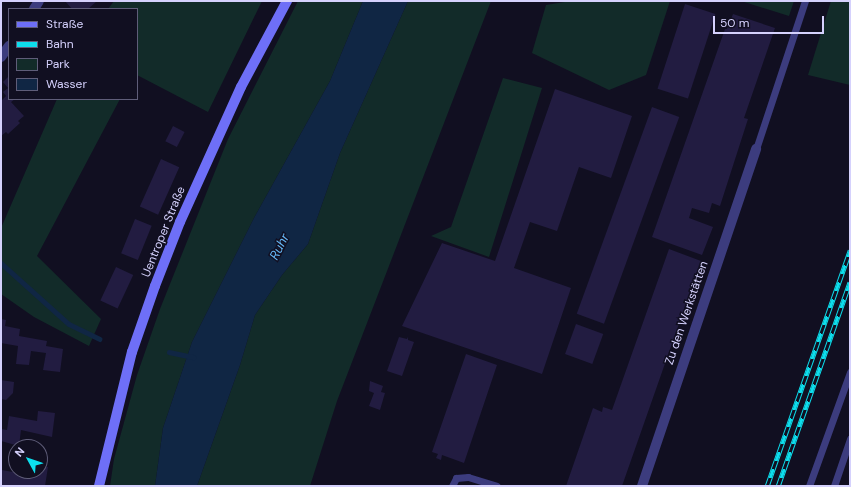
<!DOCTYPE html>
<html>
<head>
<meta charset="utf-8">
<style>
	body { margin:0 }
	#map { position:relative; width:851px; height:487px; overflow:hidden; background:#110f21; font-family:"DM Sans",sans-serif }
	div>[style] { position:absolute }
	.green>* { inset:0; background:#122b29 }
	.water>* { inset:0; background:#102644 }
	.stream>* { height:4.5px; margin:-2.25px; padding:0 2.25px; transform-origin:2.25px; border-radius:2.25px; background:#102644 }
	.building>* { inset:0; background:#221c41; transform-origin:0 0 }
	.lane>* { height:7px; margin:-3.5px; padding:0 3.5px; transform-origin:3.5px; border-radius:3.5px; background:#3c3c7e }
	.street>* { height:10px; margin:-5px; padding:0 5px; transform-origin:5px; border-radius:5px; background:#3c3c7e }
	.secondary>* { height:10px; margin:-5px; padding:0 5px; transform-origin:5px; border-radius:5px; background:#6e6ff7 }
	.rail>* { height:4.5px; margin-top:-2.25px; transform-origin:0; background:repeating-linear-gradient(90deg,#110f21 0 9px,#0ddeed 0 18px); box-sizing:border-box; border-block:1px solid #0ddeed }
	span { translate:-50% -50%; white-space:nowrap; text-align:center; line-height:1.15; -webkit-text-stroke:3px #110f21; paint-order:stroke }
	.street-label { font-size:12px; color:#d5d1fd }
	.water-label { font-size:13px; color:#65b8f7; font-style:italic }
	.frame { position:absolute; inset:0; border:2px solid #d5d1fd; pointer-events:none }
	.legend { position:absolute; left:8px; top:8px; width:130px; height:92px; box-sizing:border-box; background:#110f21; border:1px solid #5f5d79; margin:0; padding:5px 7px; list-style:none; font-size:12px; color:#d5d1fd }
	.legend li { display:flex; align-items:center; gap:8px; height:20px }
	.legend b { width:20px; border:1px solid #5f5d79 }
	.north { position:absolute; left:8px; top:439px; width:40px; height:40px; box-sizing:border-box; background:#110f21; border:1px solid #5f5d79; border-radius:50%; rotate:310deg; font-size:11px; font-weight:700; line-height:16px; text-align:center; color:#d5d1fd }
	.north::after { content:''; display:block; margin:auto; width:14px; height:18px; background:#0ddeed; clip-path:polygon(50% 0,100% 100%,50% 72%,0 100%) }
	.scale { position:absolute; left:713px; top:16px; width:111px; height:18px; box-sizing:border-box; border:2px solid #d5d1fd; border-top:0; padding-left:5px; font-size:12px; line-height:14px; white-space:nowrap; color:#d5d1fd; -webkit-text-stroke:3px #110f21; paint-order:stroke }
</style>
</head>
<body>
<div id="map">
	<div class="green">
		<i style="clip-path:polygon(114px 1px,262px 1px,208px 112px,137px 75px,137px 9px,108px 9px)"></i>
		<i style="clip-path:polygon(298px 1px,363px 1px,330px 81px,254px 218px,192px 342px,163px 428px,155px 486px,110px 486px,114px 459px,137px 375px,160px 309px,228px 139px)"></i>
		<i style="clip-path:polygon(408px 1px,491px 1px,337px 401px,310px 486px,197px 486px,240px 365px,255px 315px,282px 275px,308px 244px,340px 153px)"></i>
		<i style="clip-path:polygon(571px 1px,670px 1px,646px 75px,609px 90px,532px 53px,546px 5px)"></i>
		<i style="clip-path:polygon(741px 1px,794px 1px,789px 16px)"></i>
		<i style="clip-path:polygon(831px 1px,850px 1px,850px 85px,808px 75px)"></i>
		<i style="clip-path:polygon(503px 78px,542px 88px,489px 257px,431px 236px,451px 227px)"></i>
		<i style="clip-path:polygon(57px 99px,120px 99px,37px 256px,101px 319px,89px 346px,34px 317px,1px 294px,1px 228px)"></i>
	</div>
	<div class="water">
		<i style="clip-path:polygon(363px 1px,408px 1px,340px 153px,308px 244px,282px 275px,255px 315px,240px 365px,197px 486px,155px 486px,163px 428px,192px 342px,254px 218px,330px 81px)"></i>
	</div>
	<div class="stream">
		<i style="left:1px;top:263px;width:91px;rotate:41.9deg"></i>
		<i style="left:69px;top:324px;width:34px;rotate:26deg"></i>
		<i style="left:169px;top:352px;width:25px;rotate:12deg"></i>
	</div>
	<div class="building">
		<i style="clip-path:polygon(65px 1px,97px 1px,88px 9px,72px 9px)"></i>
		<i style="left:685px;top:4px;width:32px;height:89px;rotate:18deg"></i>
		<i style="clip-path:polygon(733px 14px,775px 28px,744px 118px,748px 119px,720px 206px,712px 203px,709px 213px,692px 208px,689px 218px,713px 227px,702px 255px,652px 237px,725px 29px,727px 29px)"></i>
		<i style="clip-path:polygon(9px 76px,9px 99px,15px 99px,11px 102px,24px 116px,18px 121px,20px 123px,8px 134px,6px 132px,1px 136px,1px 101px,6px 96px,3px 92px,8px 88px,3px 82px)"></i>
		<i style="clip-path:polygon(555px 89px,632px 116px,611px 178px,579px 167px,557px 231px,530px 222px,514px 268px,571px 288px,542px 374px,402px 326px,442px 243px,495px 261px)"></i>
		<i style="left:652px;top:107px;width:29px;height:220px;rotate:20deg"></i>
		<i style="left:173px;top:126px;width:13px;height:17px;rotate:27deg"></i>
		<i style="left:161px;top:159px;width:20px;height:52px;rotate:24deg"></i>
		<i style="left:135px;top:219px;width:18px;height:37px;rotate:22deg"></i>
		<i style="clip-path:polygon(669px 249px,701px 261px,622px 486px,566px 486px,593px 408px,602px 412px,603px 407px,612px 410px)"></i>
		<i style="left:116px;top:267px;width:19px;height:37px;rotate:25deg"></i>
		<i style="clip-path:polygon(1px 319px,6px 320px,5px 326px,20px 329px,19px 336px,47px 341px,46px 346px,63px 349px,60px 372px,43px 370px,46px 353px,31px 351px,29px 365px,16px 364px,18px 346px,1px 343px)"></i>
		<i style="left:576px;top:324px;width:29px;height:32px;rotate:20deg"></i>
		<i style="clip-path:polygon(399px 337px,407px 339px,408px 337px,408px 340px,414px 342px,402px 376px,387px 371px)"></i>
		<i style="clip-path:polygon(466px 354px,497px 365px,464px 463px,442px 455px,441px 460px,436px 458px,438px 454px,432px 452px)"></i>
		<i style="clip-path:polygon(1px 380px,14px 382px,13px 393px,6px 400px,1px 399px)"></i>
		<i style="clip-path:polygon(370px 381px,383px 386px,381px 392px,385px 393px,380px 410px,369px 406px,374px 393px,369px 391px)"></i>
		<i style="clip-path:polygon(38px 411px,55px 413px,52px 437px,21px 430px,19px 446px,1px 441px,1px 429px,7px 430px,9px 416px,37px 421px)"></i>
		<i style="clip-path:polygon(40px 466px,48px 467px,45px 486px,1px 486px,2px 470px,29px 475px,30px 471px,40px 471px)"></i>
	</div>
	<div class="lane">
		<i style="left:756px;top:149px;width:156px;rotate:-71.7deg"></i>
		<i style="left:452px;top:486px;width:9px;rotate:-63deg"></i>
		<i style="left:456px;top:478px;width:12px;rotate:-5deg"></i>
		<i style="left:468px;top:477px;width:30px;rotate:17deg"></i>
		<i style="left:809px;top:486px;width:121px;rotate:-70.2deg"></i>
		<i style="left:834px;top:486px;width:50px;rotate:-71.2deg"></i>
	</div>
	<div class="street">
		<i style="left:34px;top:9px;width:9px;rotate:-58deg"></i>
		<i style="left:1px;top:57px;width:14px;rotate:-54deg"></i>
		<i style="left:642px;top:486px;width:356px;rotate:-71.3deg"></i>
	</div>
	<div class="secondary">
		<i style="left:99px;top:486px;width:138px;rotate:-76.2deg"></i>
		<i style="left:132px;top:352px;width:70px;rotate:-70.8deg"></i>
		<i style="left:155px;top:286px;width:69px;rotate:-68.7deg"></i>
		<i style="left:180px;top:222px;width:148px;rotate:-65.7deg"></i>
		<i style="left:241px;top:87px;width:98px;rotate:-61.9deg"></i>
	</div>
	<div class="rail">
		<i style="left:767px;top:486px;width:250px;rotate:-70.6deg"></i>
		<i style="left:778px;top:486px;width:216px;rotate:-70.6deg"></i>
	</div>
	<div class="street-label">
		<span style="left:164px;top:232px;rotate:-68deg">Uentroper Straße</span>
		<span style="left:687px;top:313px;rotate:-71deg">Zu den Werkstätten</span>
	</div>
	<div class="water-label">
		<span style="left:280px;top:247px;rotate:-63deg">Ruhr</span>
	</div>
	<div class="frame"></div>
	<ul class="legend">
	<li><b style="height:5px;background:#6e6ff7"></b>Straße</li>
	<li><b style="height:5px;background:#0ddeed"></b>Bahn</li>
	<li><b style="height:11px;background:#122b29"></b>Park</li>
	<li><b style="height:11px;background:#102644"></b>Wasser</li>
	</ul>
	<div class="north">N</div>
	<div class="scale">50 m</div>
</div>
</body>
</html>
